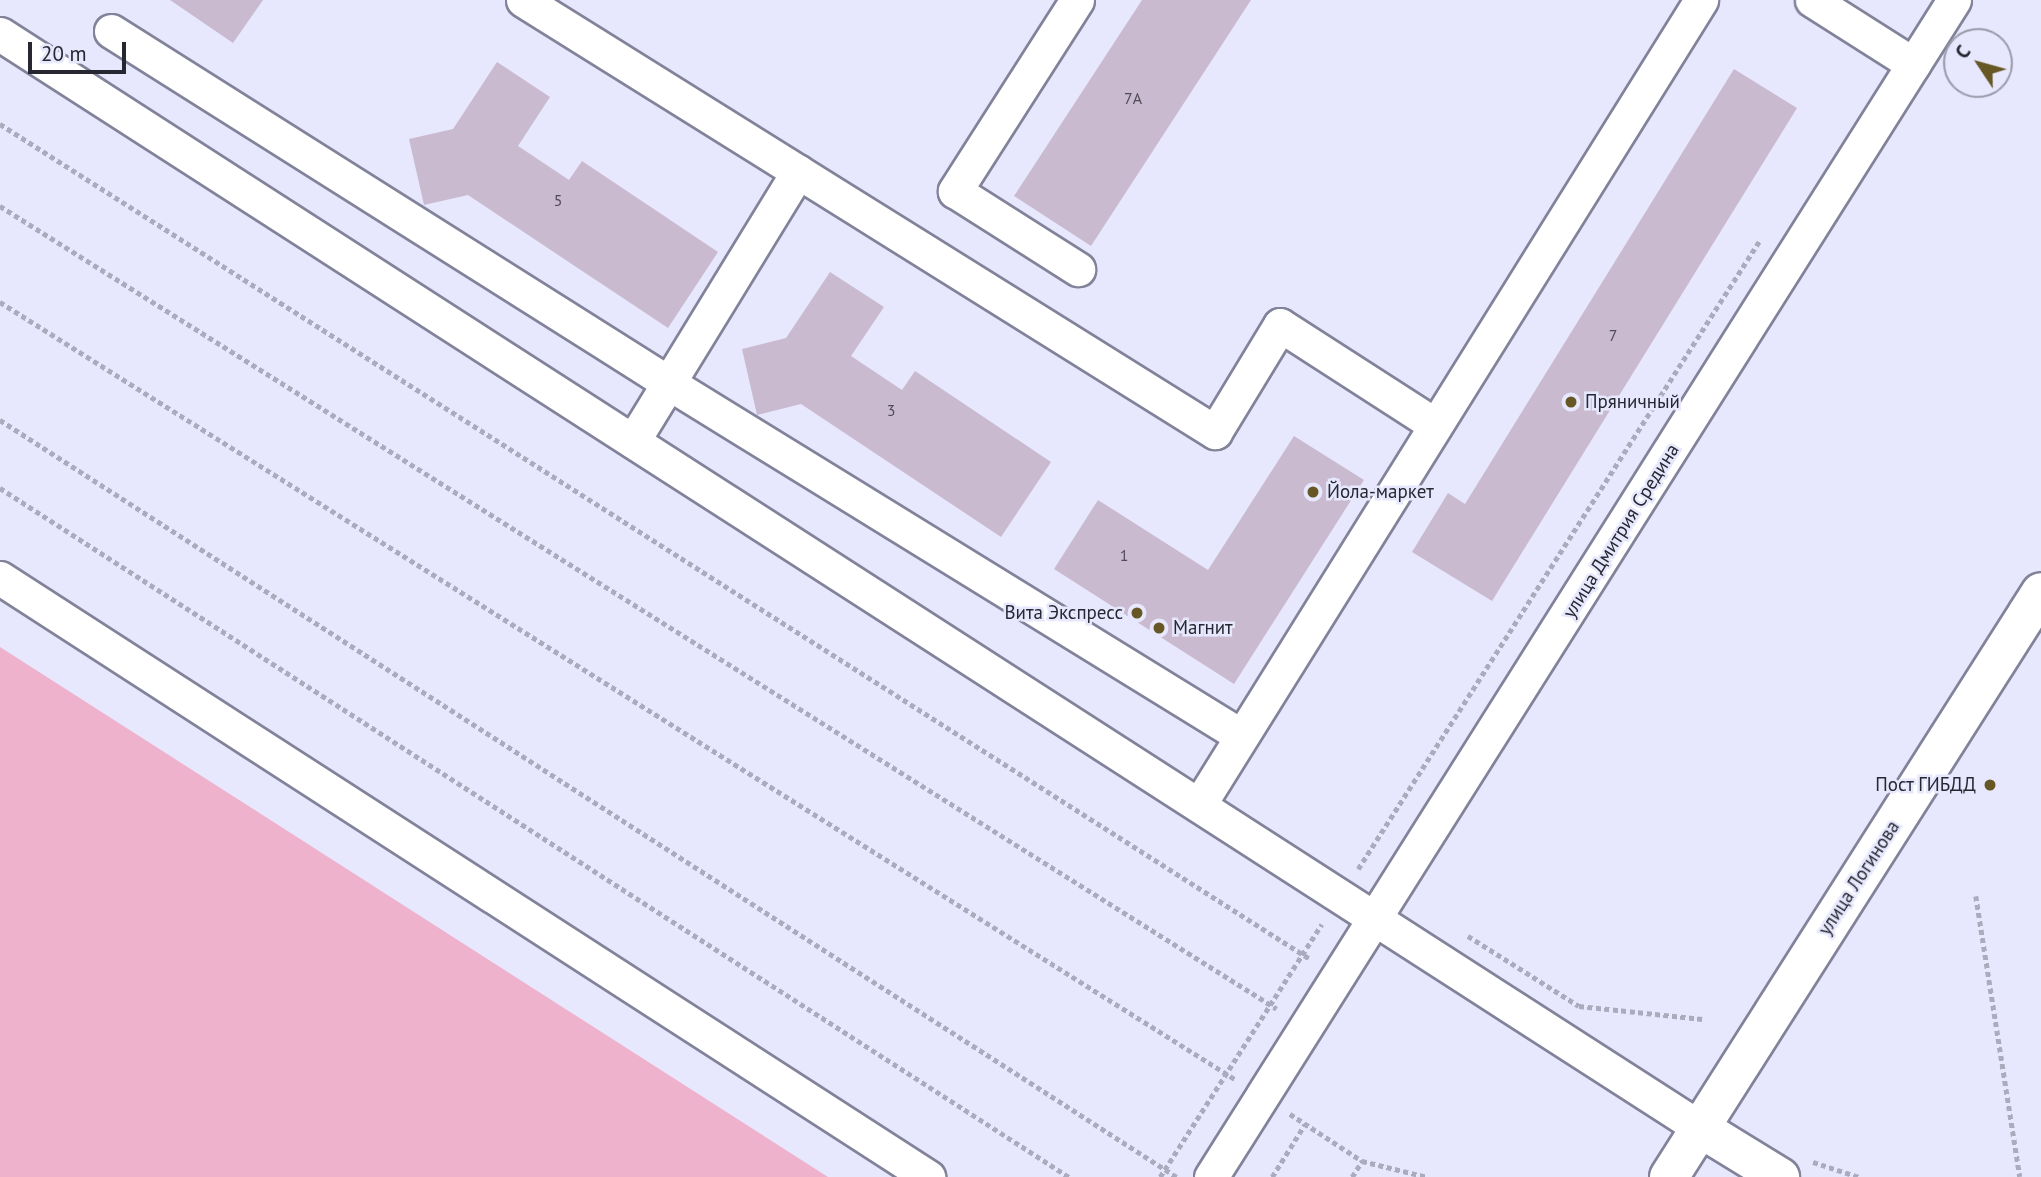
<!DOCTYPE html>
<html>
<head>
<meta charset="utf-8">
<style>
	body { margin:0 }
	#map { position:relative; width:2041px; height:1177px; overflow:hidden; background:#e7e8fd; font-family:"PT Sans",sans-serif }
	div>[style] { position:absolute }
	.green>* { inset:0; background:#efb2cc }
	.building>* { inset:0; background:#cabad0 }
	.path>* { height:4.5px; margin-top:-2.25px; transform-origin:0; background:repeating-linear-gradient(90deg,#aaabbc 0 5px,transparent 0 8.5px) }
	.roads { filter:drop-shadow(2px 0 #82839a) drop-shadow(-2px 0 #82839a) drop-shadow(0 2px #82839a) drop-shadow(0 -2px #82839a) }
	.minor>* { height:33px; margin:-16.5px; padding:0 16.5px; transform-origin:16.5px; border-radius:16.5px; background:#fff }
	.major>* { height:38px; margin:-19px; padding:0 19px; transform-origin:19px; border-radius:19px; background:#fff }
	.dots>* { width:19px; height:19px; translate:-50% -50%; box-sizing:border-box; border:4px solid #e7e8fd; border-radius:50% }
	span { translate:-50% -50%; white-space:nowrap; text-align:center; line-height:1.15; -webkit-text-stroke:5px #e7e8fd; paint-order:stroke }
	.number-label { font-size:16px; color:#4f4c58 }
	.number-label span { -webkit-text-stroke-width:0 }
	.poi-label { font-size:19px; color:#262730 }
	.left { translate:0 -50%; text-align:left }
	.right { translate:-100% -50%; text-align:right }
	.street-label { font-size:19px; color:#262730 }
	.north { position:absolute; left:1943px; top:28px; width:70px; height:70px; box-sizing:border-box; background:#e7e8fd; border:2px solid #9a9bab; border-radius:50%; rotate:306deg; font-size:19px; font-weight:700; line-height:28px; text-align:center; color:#262730 }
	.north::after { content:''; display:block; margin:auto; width:24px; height:32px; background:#665724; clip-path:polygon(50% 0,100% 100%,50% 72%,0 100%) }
	.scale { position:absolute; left:28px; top:42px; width:98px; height:32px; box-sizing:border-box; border:4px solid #262730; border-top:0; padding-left:9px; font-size:21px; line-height:24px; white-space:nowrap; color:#262730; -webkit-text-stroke:5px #e7e8fd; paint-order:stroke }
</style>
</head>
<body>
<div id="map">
	<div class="green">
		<i style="clip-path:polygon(0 647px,828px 1177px,0 1177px)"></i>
	</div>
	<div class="building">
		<i style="clip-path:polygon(170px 0,263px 0,233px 43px)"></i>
		<i style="clip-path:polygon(1142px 0,1251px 0,1091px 246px,1014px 196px)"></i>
		<i style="clip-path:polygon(497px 62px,550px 97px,518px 146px,569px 180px,582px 161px,718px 252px,668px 328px,468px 195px,424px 205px,409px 139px,453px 129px)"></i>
		<i style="clip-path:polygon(1734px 69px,1797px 108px,1492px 601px,1412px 552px,1448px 493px,1465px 504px)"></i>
		<i style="clip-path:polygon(830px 272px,884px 307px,851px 356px,902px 390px,915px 371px,1051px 462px,1001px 537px,801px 404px,757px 415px,742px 349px,786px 338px)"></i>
		<i style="clip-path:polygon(1294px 436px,1364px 480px,1234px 684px,1054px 569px,1098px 500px,1208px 570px)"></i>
	</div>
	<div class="path">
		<i style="left:0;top:124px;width:1553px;rotate:32.51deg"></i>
		<i style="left:0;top:206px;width:1508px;rotate:32.16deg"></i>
		<i style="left:0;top:302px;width:1459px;rotate:32.18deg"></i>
		<i style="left:0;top:420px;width:1399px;rotate:32.75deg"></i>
		<i style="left:0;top:488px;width:1272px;rotate:32.8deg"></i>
		<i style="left:1358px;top:869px;width:746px;rotate:-57.42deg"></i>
		<i style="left:1976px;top:896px;width:284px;rotate:81.1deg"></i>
		<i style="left:1468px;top:936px;width:131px;rotate:32.2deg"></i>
		<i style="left:1579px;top:1006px;width:124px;rotate:6deg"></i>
		<i style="left:1290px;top:1114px;width:86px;rotate:33.1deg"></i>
		<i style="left:1362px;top:1161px;width:67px;rotate:13.8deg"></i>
		<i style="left:1813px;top:1162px;width:48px;rotate:18.1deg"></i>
		<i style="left:1160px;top:1177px;width:300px;rotate:-57.4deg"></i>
		<i style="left:1272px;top:1177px;width:62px;rotate:-58.1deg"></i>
		<i style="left:1352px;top:1177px;width:19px;rotate:-58deg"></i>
	</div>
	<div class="roads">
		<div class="minor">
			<i style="left:523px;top:0;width:816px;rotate:31.98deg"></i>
			<i style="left:1215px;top:432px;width:125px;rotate:-58.7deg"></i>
			<i style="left:1280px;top:325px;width:184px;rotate:32.8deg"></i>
			<i style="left:1077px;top:0;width:227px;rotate:122.6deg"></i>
			<i style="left:955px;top:191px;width:146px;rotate:32.4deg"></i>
			<i style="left:1812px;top:0;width:120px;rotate:32.4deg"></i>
			<i style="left:111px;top:31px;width:658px;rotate:32.26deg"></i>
			<i style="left:667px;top:382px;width:673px;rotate:31.64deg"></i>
			<i style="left:0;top:34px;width:2022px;rotate:32.76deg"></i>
			<i style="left:633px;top:441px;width:316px;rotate:-58.5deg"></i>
			<i style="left:0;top:578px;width:1105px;rotate:32.84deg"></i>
			<i style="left:1199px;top:805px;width:949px;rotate:-58.05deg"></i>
			<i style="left:1211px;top:1177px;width:1392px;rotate:-57.74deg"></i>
		</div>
		<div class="major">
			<i style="left:1700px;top:1128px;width:94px;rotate:31.5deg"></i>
			<i style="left:1669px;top:1177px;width:693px;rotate:-57.55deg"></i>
		</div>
	</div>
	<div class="dots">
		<i style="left:1571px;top:402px;background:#665724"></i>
		<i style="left:1313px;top:492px;background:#665724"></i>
		<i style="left:1137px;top:613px;background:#665724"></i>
		<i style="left:1159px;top:628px;background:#665724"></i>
		<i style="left:1990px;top:785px;background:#665724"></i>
	</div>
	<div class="number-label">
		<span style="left:1133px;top:98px">7А</span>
		<span style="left:558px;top:200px">5</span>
		<span style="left:1613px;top:335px">7</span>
		<span style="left:891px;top:410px">3</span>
		<span style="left:1124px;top:555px">1</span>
	</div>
	<div class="poi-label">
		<span class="left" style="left:1585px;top:402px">Пряничный</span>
		<span class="left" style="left:1327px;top:492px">Йола-маркет</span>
		<span class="right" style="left:1123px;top:613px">Вита Экспресс</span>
		<span class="left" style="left:1173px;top:628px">Магнит</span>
		<span class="right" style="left:1976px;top:785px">Пост ГИБДД</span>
	</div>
	<div class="street-label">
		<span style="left:1621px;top:531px;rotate:-58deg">улица Дмитрия Средина</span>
		<span style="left:1859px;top:878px;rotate:-57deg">улица Логинова</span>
	</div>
	<div class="north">С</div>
	<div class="scale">20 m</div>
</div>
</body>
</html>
